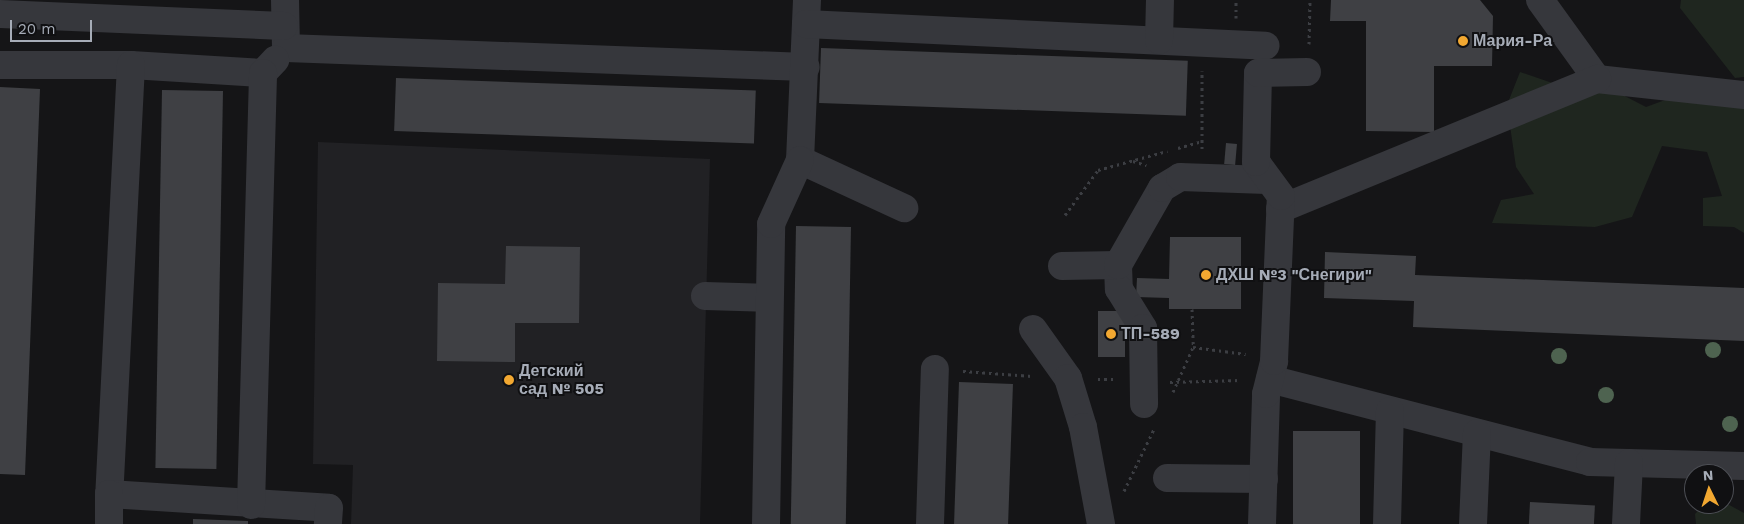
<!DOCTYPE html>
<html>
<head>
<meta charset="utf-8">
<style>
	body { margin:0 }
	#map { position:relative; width:1744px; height:524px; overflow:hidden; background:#151517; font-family:"Work Sans",sans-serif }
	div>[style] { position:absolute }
	.built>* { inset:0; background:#212124 }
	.green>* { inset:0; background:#1f261f }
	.building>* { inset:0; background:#3f4044; transform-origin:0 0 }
	.path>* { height:3px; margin-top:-1.5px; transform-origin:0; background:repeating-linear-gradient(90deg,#3c3e43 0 2.5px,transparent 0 6.5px) }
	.minor>* { height:28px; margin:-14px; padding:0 14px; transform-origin:14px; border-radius:14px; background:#36373c }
	.trees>* { width:16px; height:16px; margin:-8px; border-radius:50%; background:#4e6350 }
	.dots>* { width:14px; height:14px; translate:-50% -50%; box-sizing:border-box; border:2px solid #101012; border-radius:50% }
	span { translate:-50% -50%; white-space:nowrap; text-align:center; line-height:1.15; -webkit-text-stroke:4px #101012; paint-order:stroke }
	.poi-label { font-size:16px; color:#a6acb7; font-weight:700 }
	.left { translate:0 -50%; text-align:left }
	.north { position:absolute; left:1684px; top:464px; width:50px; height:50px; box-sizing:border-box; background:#101012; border:1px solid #4c4e54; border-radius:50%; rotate:356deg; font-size:14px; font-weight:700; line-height:20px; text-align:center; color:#a6acb7 }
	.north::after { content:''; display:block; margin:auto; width:18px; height:22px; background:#f2a831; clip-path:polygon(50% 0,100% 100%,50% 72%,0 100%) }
	.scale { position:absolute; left:10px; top:20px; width:82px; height:22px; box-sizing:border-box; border:2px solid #a6acb7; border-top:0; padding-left:6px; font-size:15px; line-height:18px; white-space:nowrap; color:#a6acb7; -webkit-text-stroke:4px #101012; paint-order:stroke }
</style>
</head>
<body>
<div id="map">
	<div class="built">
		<i style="clip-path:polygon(318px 142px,710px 159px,700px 524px,351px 524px,353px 465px,313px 464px)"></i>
	</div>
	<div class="green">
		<i style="clip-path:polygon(1681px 0,1744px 0,1744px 77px,1735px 78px,1680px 8px)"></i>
		<i style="clip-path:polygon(1520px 72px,1561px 86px,1586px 76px,1646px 107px,1676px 96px,1744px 107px,1744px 233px,1734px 227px,1703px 226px,1703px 198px,1722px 196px,1707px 152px,1662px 146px,1632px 217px,1595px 227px,1492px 223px,1501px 200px,1534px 194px,1516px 167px,1507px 105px)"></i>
		<i style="clip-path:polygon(1724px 502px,1744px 513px,1744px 524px,1696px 524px,1695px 514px,1705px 504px)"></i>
	</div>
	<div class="building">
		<i style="clip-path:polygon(1331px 0,1480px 0,1493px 16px,1492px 66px,1434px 66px,1434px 132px,1366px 131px,1366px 21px,1330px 21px)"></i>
		<i style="left:821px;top:48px;width:367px;height:55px;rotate:2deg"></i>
		<i style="left:396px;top:78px;width:360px;height:53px;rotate:2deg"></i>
		<i style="clip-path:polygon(0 87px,40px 89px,25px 475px,0 474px)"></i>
		<i style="left:162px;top:90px;width:61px;height:378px;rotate:1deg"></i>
		<i style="left:1226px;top:143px;width:11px;height:21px;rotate:5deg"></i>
		<i style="left:796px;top:226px;width:55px;height:298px;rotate:1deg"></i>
		<i style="clip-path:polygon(1170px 237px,1241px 237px,1241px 309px,1169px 309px,1169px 298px,1136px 297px,1137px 278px,1169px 279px)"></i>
		<i style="clip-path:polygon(506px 246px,580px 247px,579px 323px,515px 323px,515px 362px,437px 361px,438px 283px,505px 284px)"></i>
		<i style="clip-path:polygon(1325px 252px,1416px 256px,1415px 275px,1744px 288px,1744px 341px,1413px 327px,1414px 301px,1324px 298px)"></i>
		<i style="left:1098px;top:311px;width:27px;height:46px"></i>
		<i style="left:959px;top:382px;width:54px;height:142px;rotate:2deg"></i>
		<i style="left:1293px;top:431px;width:67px;height:93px"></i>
		<i style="left:1530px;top:502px;width:65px;height:22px;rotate:3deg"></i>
		<i style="clip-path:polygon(193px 519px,248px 521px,248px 524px,193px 524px)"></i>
	</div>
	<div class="path">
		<i style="left:1236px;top:18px;width:18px;rotate:-90deg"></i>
		<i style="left:1309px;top:44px;width:44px;rotate:-88.7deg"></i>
		<i style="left:1178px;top:148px;width:25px;rotate:-16deg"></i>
		<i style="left:1202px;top:149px;width:78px;rotate:-90deg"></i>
		<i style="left:1133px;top:161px;width:14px;rotate:17deg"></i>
		<i style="left:1065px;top:215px;width:56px;rotate:-53.7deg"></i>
		<i style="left:1098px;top:170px;width:72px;rotate:-15.4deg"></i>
		<i style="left:1192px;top:309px;width:38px;rotate:88deg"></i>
		<i style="left:1193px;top:347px;width:53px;rotate:7.5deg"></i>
		<i style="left:963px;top:371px;width:69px;rotate:4.1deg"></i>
		<i style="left:1098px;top:379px;width:19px"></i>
		<i style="left:1170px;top:382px;width:71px;rotate:-1.6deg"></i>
		<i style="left:1173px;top:392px;width:49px;rotate:-66deg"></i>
		<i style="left:1124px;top:491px;width:69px;rotate:-64.2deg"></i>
	</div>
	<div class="minor">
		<i style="left:285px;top:0;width:48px;rotate:88.8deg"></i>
		<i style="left:286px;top:48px;width:520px;rotate:2.09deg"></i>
		<i style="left:807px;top:0;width:160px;rotate:92.5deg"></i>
		<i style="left:800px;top:160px;width:115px;rotate:24.8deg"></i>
		<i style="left:1540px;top:0;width:97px;rotate:54.2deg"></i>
		<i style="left:1597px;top:79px;width:148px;rotate:6.2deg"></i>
		<i style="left:0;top:14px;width:284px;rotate:2.4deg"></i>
		<i style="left:806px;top:24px;width:460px;rotate:2.7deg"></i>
		<i style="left:1159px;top:40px;width:40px;rotate:-88.6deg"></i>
		<i style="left:0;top:65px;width:131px"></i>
		<i style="left:131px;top:65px;width:132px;rotate:3.5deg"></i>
		<i style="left:263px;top:73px;width:18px;rotate:-47deg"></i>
		<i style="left:131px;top:65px;width:430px;rotate:92.9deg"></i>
		<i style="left:109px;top:494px;width:220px;rotate:3.6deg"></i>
		<i style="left:329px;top:508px;width:16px;rotate:94deg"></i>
		<i style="left:1280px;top:209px;width:343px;rotate:-22.3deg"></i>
		<i style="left:1118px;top:265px;width:24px;rotate:88deg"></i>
		<i style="left:1119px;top:289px;width:46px;rotate:58.4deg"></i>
		<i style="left:1143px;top:328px;width:76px;rotate:89.2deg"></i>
		<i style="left:1062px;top:266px;width:56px;rotate:-1deg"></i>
		<i style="left:1118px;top:265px;width:89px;rotate:-60.3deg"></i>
		<i style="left:1162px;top:188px;width:21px;rotate:-31deg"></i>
		<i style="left:1180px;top:177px;width:87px;rotate:2deg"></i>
		<i style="left:705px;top:296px;width:64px;rotate:1.8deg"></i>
		<i style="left:1033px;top:329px;width:60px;rotate:54.5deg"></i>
		<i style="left:1068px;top:378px;width:51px;rotate:73deg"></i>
		<i style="left:1083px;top:427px;width:99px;rotate:79.5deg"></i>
		<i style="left:1270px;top:379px;width:331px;rotate:14.5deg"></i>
		<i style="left:1590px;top:462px;width:154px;rotate:1.5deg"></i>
		<i style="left:1167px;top:478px;width:97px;rotate:0.6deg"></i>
		<i style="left:251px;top:505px;width:432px;rotate:-88.4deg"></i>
		<i style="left:109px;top:524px;width:30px;rotate:-90deg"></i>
		<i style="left:766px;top:524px;width:300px;rotate:-89deg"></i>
		<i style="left:771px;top:224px;width:70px;rotate:-65.6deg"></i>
		<i style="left:930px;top:524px;width:155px;rotate:-88.2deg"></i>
		<i style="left:1262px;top:524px;width:130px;rotate:-88.2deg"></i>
		<i style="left:1266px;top:394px;width:34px;rotate:-76deg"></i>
		<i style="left:1274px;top:361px;width:165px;rotate:-87.6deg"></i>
		<i style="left:1281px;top:196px;width:42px;rotate:-126.3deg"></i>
		<i style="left:1256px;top:162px;width:89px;rotate:-88.7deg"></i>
		<i style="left:1258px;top:73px;width:49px;rotate:-1.2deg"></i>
		<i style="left:1387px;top:524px;width:113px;rotate:-88.5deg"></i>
		<i style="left:1473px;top:524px;width:91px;rotate:-87.5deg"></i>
		<i style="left:1626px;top:524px;width:61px;rotate:-87.2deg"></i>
	</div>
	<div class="trees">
		<i style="left:1713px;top:350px"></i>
		<i style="left:1559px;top:356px"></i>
		<i style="left:1606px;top:395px"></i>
		<i style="left:1730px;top:424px"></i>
	</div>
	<div class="dots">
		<i style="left:1463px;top:41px;background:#f2a831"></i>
		<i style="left:1206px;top:275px;background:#f2a831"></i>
		<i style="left:1111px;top:334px;background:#f2a831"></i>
		<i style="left:509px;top:380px;background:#f2a831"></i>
	</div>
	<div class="poi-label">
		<span class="left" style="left:1473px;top:41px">Мария-Ра</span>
		<span class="left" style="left:1216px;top:275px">ДХШ №3 "Снегири"</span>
		<span class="left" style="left:1121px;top:334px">ТП-589</span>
		<span class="left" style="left:519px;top:380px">Детский<br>сад № 505</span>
	</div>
	<div class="north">N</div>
	<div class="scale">20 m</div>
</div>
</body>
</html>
